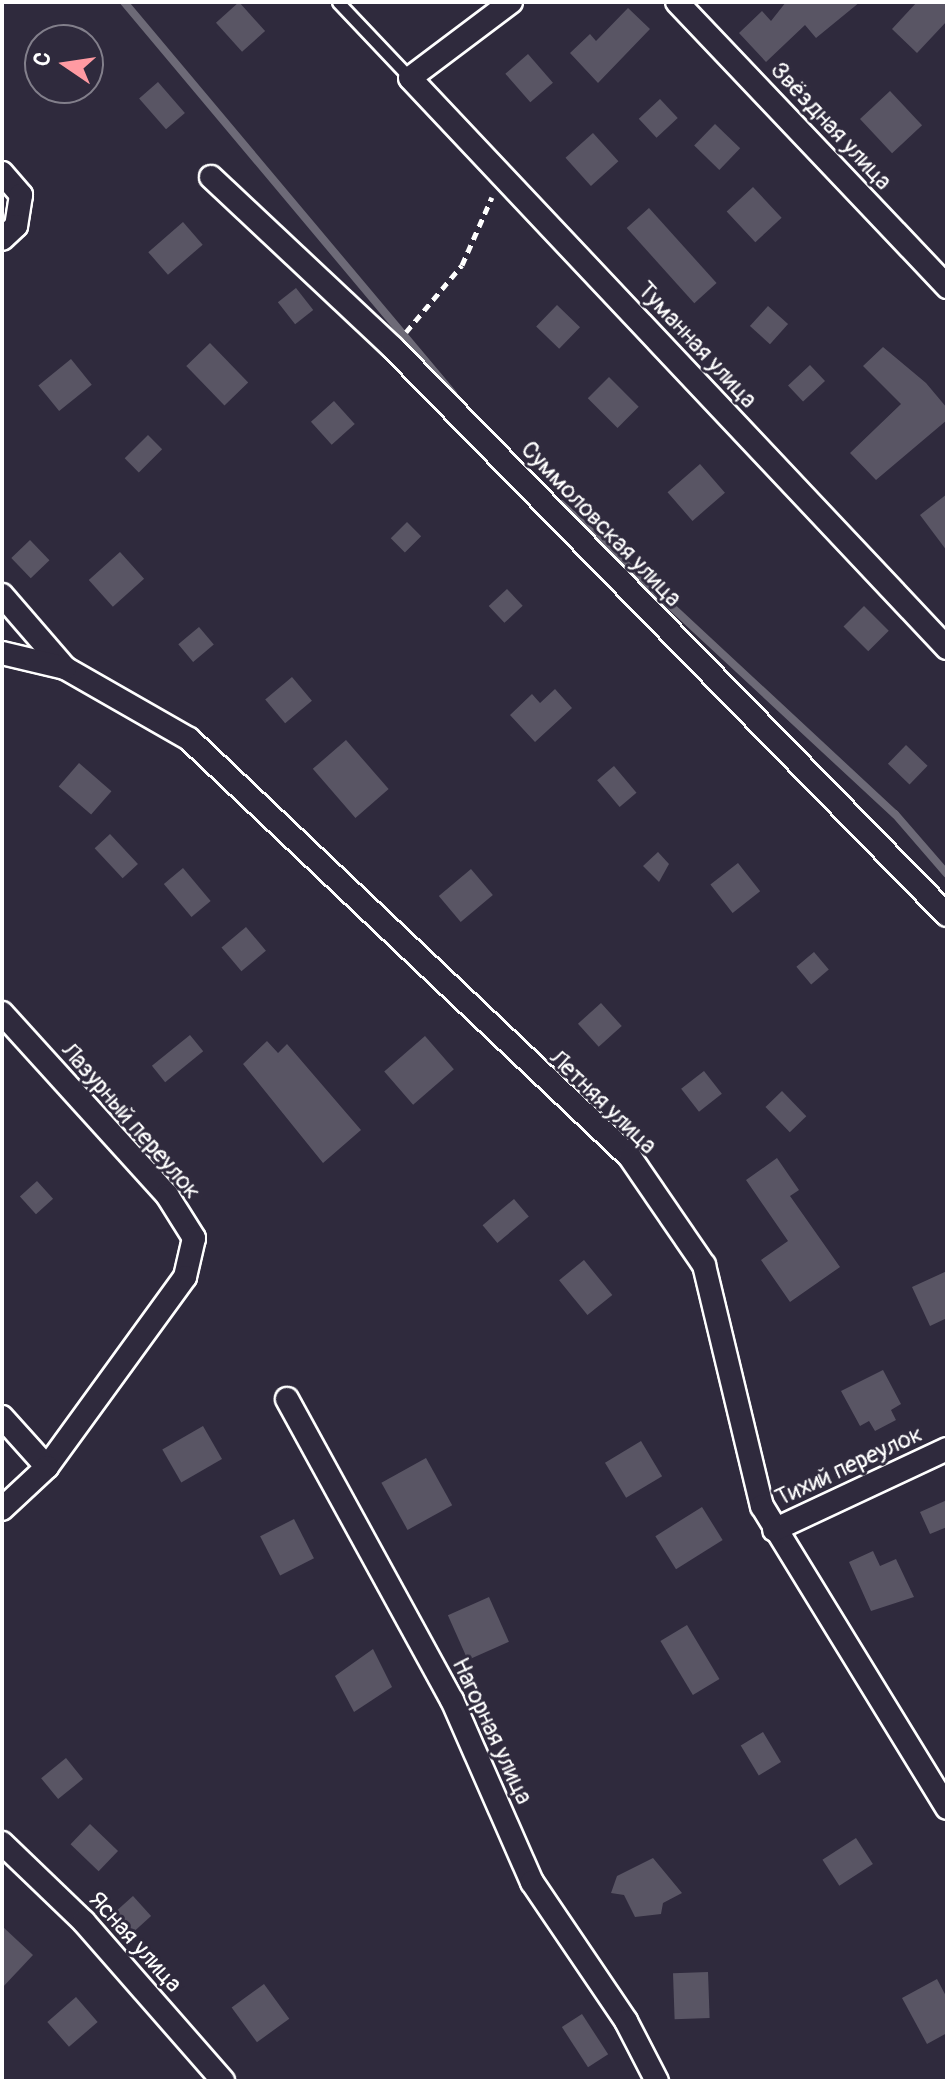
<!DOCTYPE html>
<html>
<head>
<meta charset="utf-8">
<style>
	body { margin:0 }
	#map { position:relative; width:949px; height:2083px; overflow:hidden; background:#2f2a3d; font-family:Pangolin,sans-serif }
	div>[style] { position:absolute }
	.stream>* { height:8px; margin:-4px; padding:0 4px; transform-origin:4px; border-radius:4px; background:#6d6a77 }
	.building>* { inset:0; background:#595564; transform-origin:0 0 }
	.path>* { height:5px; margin-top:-2.5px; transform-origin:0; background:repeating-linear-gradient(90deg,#fff 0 8px,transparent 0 14px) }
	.roads { filter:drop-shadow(2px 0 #fff) drop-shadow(-2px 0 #fff) drop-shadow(0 2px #fff) drop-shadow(0 -2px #fff) }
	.service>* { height:11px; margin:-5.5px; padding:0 5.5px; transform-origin:5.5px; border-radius:5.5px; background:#2f2a3d }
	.minor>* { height:22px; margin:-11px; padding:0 11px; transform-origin:11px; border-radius:11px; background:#2f2a3d }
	span { translate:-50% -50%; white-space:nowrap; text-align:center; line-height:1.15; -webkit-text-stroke:6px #2f2a3d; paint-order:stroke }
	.street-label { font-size:24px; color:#fff }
	.frame { position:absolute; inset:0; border:4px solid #fff; pointer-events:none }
	.north { position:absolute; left:24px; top:24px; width:80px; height:80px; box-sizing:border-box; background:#2f2a3d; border:2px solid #827f8b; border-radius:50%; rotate:283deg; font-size:22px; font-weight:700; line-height:32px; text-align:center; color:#fff }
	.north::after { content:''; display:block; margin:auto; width:28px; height:36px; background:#ff9aa2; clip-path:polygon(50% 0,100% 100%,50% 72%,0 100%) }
</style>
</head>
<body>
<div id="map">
	<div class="stream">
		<i style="left:124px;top:2px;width:512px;rotate:49.99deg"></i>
		<i style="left:561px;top:504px;width:456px;rotate:42.9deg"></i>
		<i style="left:895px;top:814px;width:79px;rotate:49.1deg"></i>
	</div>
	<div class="building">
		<i style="left:239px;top:2px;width:39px;height:31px;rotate:48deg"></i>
		<i style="clip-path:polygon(786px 2px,860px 2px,816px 38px,805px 25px,766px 62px,739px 33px,762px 11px,771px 21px)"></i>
		<i style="clip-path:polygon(917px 2px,947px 2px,947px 21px,917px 53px,892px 29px)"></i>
		<i style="clip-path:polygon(628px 8px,650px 29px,598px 83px,570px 53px,590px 34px,596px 41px)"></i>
		<i style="left:528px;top:54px;width:38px;height:30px;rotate:49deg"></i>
		<i style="left:158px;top:82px;width:41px;height:25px;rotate:49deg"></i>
		<i style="left:890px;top:91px;width:47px;height:41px;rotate:47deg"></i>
		<i style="left:660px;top:99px;width:26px;height:29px;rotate:47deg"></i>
		<i style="left:715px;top:124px;width:35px;height:30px;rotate:44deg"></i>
		<i style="left:593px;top:133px;width:38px;height:37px;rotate:48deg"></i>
		<i style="left:753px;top:187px;width:42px;height:36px;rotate:47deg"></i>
		<i style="left:649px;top:208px;width:101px;height:30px;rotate:48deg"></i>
		<i style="left:183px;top:222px;width:30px;height:46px;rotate:49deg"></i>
		<i style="left:296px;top:288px;width:28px;height:23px;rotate:52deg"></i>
		<i style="left:557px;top:305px;width:32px;height:30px;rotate:44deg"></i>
		<i style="left:768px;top:306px;width:27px;height:27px;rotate:42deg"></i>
		<i style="left:210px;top:343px;width:55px;height:33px;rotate:46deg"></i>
		<i style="clip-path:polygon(883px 347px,926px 383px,947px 408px,947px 420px,876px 480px,850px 453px,901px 404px,863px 366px)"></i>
		<i style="left:71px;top:359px;width:33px;height:42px;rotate:51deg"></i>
		<i style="left:810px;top:365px;width:22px;height:30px;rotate:47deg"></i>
		<i style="left:609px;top:377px;width:42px;height:30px;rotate:45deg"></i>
		<i style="left:334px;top:401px;width:31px;height:31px;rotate:48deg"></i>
		<i style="left:148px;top:435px;width:20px;height:33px;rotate:45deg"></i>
		<i style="left:700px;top:464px;width:38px;height:43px;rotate:49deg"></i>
		<i style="clip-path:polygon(947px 494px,947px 551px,920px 515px)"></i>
		<i style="left:407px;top:522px;width:20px;height:23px;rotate:45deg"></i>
		<i style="left:30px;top:540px;width:28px;height:26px;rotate:46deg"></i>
		<i style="left:120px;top:552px;width:36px;height:42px;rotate:48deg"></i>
		<i style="left:507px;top:589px;width:23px;height:25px;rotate:47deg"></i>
		<i style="left:864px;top:606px;width:35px;height:29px;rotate:45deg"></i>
		<i style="left:199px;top:627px;width:23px;height:27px;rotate:50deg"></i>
		<i style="left:292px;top:677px;width:31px;height:35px;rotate:50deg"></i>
		<i style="clip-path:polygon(555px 689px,572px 708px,535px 742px,510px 715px,532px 694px,540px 703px)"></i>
		<i style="left:346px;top:740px;width:65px;height:44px;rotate:49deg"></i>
		<i style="left:906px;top:745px;width:30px;height:26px;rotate:44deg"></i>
		<i style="left:79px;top:763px;width:43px;height:31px;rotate:41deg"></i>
		<i style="left:614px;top:766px;width:35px;height:22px;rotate:50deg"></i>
		<i style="left:110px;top:834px;width:41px;height:21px;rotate:47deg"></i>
		<i style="clip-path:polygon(658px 852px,669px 864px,659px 882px,643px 866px)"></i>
		<i style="left:738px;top:863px;width:36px;height:35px;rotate:52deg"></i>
		<i style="left:183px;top:868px;width:43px;height:25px;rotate:50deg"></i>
		<i style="left:471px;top:869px;width:34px;height:42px;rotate:50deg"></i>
		<i style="left:246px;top:927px;width:31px;height:32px;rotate:50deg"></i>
		<i style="left:814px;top:952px;width:23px;height:23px;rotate:50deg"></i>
		<i style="left:601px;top:1003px;width:31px;height:31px;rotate:48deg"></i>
		<i style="left:190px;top:1035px;width:21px;height:49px;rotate:51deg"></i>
		<i style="left:425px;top:1036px;width:44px;height:54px;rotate:49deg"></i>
		<i style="clip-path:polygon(267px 1041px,278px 1053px,287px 1044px,361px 1130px,323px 1163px,243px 1064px)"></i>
		<i style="left:704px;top:1071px;width:29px;height:29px;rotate:52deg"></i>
		<i style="left:782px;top:1091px;width:35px;height:23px;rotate:46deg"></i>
		<i style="clip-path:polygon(777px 1158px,799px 1190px,790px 1196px,840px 1267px,790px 1302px,761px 1260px,788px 1241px,746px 1180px)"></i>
		<i style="left:37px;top:1181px;width:24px;height:23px;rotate:48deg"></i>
		<i style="left:514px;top:1199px;width:23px;height:41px;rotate:50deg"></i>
		<i style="left:584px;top:1260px;width:45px;height:32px;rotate:51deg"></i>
		<i style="clip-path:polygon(947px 1271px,947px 1318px,930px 1326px,912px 1287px)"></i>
		<i style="clip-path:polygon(883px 1370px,901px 1404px,891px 1410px,896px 1420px,875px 1431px,869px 1421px,860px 1426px,841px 1391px)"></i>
		<i style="left:203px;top:1426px;width:38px;height:47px;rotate:60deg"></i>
		<i style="left:641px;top:1441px;width:41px;height:42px;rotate:59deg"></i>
		<i style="left:426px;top:1458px;width:54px;height:51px;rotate:61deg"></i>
		<i style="clip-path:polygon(947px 1500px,947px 1527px,930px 1534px,920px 1512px)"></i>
		<i style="left:702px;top:1507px;width:39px;height:55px;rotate:58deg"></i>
		<i style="left:294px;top:1519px;width:44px;height:38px;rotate:63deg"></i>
		<i style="clip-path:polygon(873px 1551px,880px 1566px,896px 1559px,914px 1597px,871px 1611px,849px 1562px)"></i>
		<i style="left:489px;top:1597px;width:49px;height:45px;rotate:66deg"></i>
		<i style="left:687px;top:1625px;width:63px;height:31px;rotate:59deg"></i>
		<i style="clip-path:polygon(373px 1649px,392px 1687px,354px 1712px,335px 1676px)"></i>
		<i style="left:763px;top:1732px;width:35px;height:26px;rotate:59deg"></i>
		<i style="left:66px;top:1758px;width:27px;height:32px;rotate:51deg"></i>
		<i style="left:90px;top:1824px;width:39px;height:28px;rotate:44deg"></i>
		<i style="left:856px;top:1838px;width:31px;height:40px;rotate:57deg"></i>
		<i style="clip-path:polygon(653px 1858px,682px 1893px,663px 1903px,661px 1914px,635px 1917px,624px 1895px,611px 1893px,617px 1876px)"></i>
		<i style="left:133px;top:1896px;width:27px;height:30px;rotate:48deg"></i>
		<i style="clip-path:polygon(2px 1926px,33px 1955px,2px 1988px)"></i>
		<i style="left:708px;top:1972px;width:46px;height:35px;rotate:88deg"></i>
		<i style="clip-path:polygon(937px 1979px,947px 1998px,947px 2033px,927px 2044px,902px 1998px)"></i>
		<i style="left:264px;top:1984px;width:43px;height:40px;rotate:54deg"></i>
		<i style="left:76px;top:1997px;width:33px;height:38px;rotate:49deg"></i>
		<i style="left:582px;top:2014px;width:48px;height:24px;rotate:57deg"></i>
	</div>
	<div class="path">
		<i style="left:406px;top:332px;width:87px;rotate:-50.1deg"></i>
		<i style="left:462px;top:265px;width:74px;rotate:-66.2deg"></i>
	</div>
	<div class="roads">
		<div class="service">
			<i style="left:338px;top:2px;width:105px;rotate:46.5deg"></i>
		</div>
		<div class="minor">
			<i style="left:511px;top:2px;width:126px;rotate:143deg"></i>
			<i style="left:410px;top:78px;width:783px;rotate:46.71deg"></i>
			<i style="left:677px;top:2px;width:393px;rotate:46.5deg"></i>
			<i style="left:2px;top:173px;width:29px;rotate:49deg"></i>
			<i style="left:21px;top:195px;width:31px;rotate:99deg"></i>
			<i style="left:16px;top:226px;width:19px;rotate:137deg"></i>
			<i style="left:211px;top:177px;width:248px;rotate:43.2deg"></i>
			<i style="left:392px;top:347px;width:794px;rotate:45.66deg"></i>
			<i style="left:2px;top:595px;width:96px;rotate:49.2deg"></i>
			<i style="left:65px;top:668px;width:143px;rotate:29.8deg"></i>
			<i style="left:189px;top:739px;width:608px;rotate:43.47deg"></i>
			<i style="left:630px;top:1157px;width:131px;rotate:55.6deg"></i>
			<i style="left:704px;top:1265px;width:248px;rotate:76.5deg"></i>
			<i style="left:762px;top:1506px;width:354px;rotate:58.5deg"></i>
			<i style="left:2px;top:653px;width:65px;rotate:13.4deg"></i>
			<i style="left:2px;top:1013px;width:246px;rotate:47.8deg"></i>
			<i style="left:167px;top:1195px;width:51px;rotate:57.9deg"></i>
			<i style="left:194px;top:1238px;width:40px;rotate:103deg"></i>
			<i style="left:185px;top:1277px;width:235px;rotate:126deg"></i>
			<i style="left:287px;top:1399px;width:343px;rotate:61.3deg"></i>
			<i style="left:452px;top:1700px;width:199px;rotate:66.3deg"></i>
			<i style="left:532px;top:1882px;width:168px;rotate:55.9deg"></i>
			<i style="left:626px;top:2021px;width:68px;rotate:62.7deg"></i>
			<i style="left:2px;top:1417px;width:67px;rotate:48deg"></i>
			<i style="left:47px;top:1467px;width:62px;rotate:137deg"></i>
			<i style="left:774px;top:1530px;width:191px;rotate:-25.1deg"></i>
			<i style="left:2px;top:1843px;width:114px;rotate:43.9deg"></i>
			<i style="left:84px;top:1922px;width:211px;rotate:48.8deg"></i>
		</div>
	</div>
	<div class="street-label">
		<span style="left:831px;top:126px;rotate:47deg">Звёздная улица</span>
		<span style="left:697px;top:345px;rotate:47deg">Туманная улица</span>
		<span style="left:601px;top:524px;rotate:46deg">Суммоловская улица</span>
		<span style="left:603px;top:1102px;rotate:44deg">Летняя улица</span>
		<span style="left:131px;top:1121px;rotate:49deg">Лазурный переулок</span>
		<span style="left:849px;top:1466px;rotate:-25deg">Тихий переулок</span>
		<span style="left:492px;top:1731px;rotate:65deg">Нагорная улица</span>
		<span style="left:135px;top:1942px;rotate:48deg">Ясная улица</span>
	</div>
	<div class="frame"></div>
	<div class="north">С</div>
</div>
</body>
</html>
